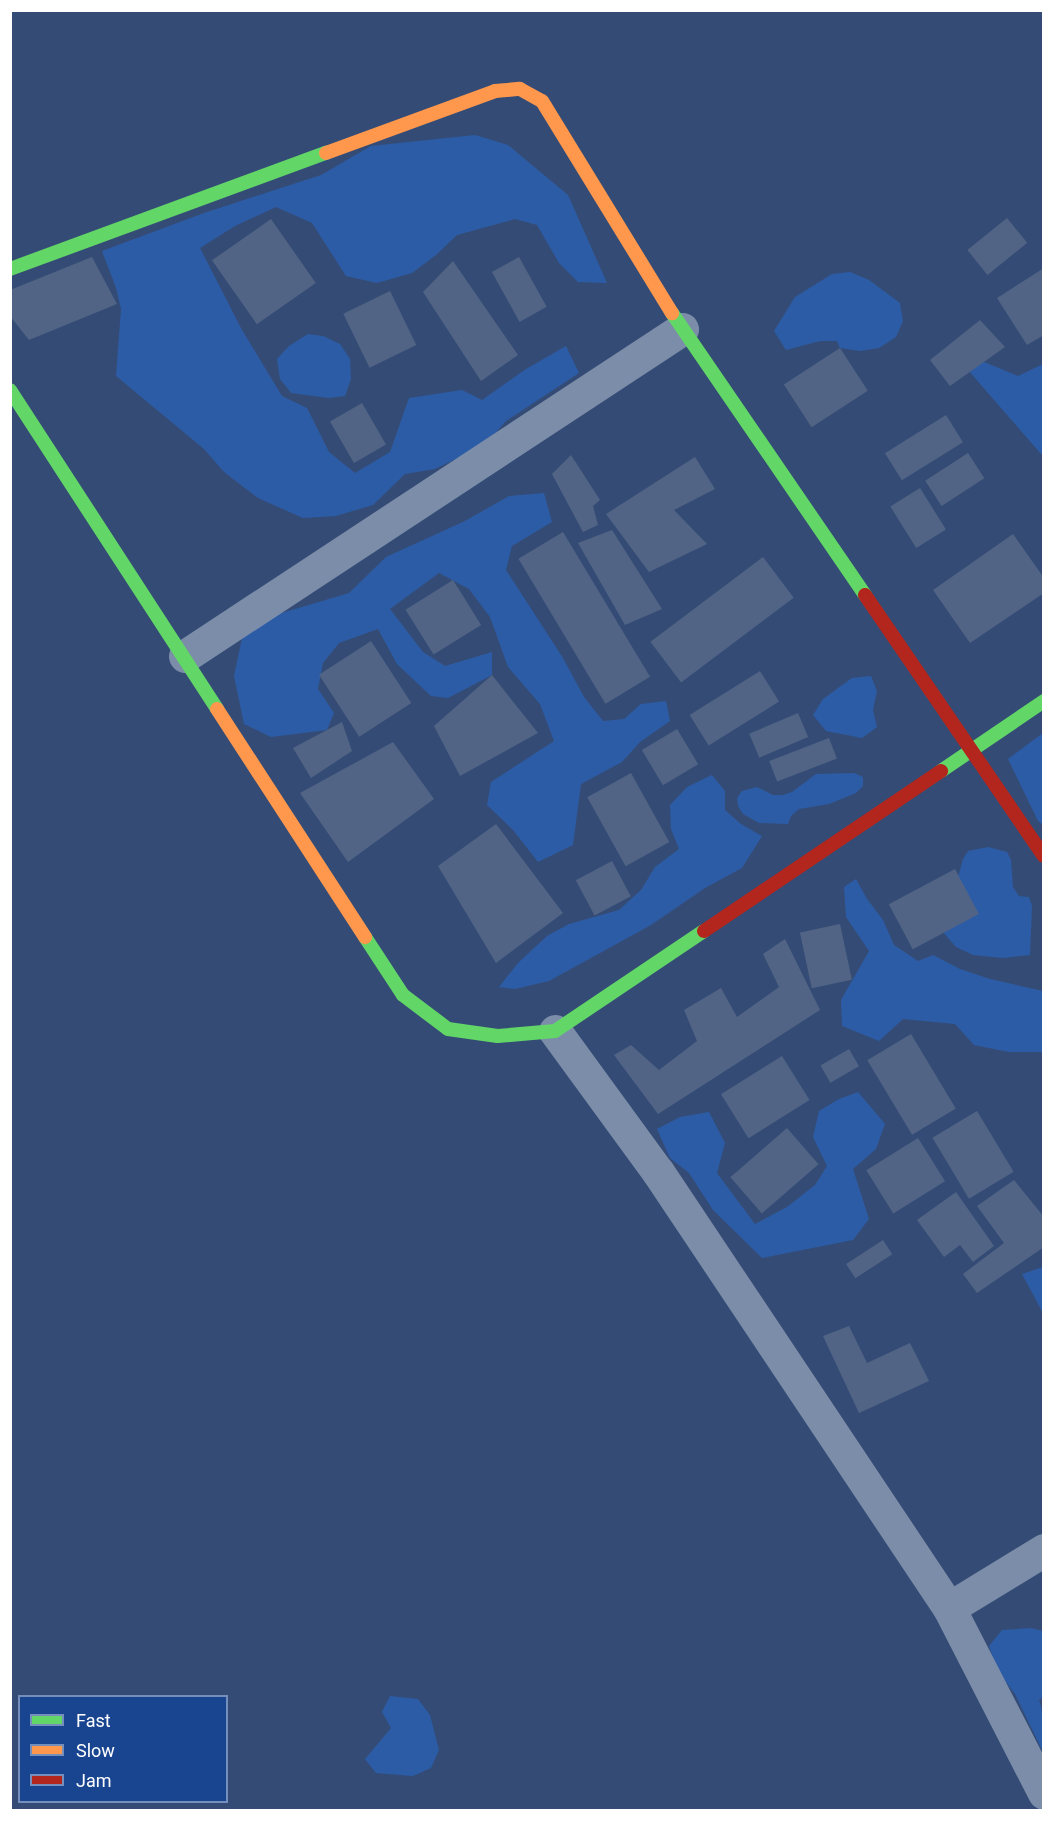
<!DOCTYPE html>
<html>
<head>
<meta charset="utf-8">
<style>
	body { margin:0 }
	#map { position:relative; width:1054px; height:1821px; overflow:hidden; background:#344c75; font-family:Roboto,sans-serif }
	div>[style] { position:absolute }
	.green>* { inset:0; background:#2d5ca6 }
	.building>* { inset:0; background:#516485; transform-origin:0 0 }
	.street>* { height:33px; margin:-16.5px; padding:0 16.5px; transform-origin:16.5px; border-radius:16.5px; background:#7b8da8 }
	.fast>* { height:14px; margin:-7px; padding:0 7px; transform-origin:7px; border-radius:7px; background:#63d668 }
	.slow>* { height:14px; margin:-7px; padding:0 7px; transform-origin:7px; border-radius:7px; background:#ff974d }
	.jam>* { height:14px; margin:-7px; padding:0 7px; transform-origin:7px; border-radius:7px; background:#b3261e }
	span { translate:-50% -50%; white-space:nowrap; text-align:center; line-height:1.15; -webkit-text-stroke:6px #194590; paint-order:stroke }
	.frame { position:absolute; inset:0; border:12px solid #fff; pointer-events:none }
	.legend { position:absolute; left:18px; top:1695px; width:210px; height:108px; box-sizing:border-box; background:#194590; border:2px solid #758fbc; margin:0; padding:8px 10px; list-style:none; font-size:18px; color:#fff }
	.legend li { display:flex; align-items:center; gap:12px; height:30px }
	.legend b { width:30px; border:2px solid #758fbc }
</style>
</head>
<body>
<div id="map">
	<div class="green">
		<i style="clip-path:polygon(475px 135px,508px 145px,568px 195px,607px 283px,578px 282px,559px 263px,537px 225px,515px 219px,457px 235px,436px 255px,412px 273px,377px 283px,346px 276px,312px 223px,276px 207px,235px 226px,200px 248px,242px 330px,282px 396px,307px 408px,329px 452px,355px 473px,390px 452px,409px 398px,462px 390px,482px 400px,526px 369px,566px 346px,579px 373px,506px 421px,485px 445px,435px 469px,405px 474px,373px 505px,336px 516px,303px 518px,258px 498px,224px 472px,204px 449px,116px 376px,121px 309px,116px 288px,102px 251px,204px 213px,321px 175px,371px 146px)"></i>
		<i style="clip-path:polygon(850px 272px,869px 280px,900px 303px,903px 321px,896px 337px,879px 348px,860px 351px,840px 348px,837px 341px,820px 341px,786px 350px,774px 331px,795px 297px,832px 274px)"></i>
		<i style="clip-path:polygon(308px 334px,323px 336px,340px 344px,350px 359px,351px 379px,345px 396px,329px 398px,291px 393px,280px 379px,277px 359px,289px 346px)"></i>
		<i style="clip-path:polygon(948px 347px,1018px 376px,1043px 364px,1044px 451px,1041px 454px)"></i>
		<i style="clip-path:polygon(544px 493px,552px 522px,512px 546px,506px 570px,563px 658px,584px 697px,603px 721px,624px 719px,641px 704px,666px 701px,670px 721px,640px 742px,622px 762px,581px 784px,573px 845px,538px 862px,513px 830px,487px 805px,491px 782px,554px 741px,540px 704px,508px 667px,490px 617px,469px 589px,439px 573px,390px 609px,423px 652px,445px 666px,492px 652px,492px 675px,448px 698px,431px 696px,397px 664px,378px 629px,339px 643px,323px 663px,318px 689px,334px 713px,327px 730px,271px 737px,244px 724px,234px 676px,245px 624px,349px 593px,386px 557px,465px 521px,509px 496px)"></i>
		<i style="clip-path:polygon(871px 676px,877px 691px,873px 710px,877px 727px,862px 738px,826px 731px,813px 715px,823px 699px,852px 678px)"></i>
		<i style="clip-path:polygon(1043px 733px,1043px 825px,1038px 821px,1008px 759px)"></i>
		<i style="clip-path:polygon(854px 773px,863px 777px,863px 786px,856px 793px,829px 804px,799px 809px,791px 816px,788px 824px,759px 823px,743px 814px,738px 806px,737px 798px,742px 791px,757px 787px,773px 795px,783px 795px,792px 792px,816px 774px)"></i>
		<i style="clip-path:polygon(712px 775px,725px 791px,725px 810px,741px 824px,762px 836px,742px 868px,705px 888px,651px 925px,549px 981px,515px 989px,499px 987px,518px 963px,547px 936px,569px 924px,619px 910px,641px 890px,655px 867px,679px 849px,671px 829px,670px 805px,687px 787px)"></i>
		<i style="clip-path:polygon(988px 847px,1007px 852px,1011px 860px,1013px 887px,1019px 896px,1029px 897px,1032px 906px,1030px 955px,1003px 958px,973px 955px,956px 947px,943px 932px,963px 859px,968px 851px)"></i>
		<i style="clip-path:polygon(856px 879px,867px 899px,883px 920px,894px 945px,918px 961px,933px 955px,960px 969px,990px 979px,1043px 991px,1043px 1052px,1009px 1052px,974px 1045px,955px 1024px,903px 1019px,879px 1041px,842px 1026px,841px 1000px,869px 951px,846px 917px,844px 887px)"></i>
		<i style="clip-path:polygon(858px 1092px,885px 1124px,876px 1149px,853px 1169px,869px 1219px,853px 1240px,762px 1258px,713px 1210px,689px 1173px,670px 1158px,657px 1129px,680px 1117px,709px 1112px,725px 1143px,717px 1173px,755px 1224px,787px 1207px,815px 1185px,827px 1166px,813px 1137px,819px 1111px,839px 1099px)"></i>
		<i style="clip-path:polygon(1043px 1267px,1044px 1267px,1043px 1313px,1022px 1274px)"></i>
		<i style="clip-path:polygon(1031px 1628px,1043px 1631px,1043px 1698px,1039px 1700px,1043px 1713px,1043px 1752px,1015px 1694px,997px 1671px,989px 1646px,1002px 1630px)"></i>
		<i style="clip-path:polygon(390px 1696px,418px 1699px,430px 1715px,439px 1750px,431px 1768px,413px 1776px,376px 1773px,365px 1759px,391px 1728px,382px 1712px)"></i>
	</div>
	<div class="building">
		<i style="left:1007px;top:218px;width:32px;height:51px;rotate:51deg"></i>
		<i style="left:271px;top:219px;width:78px;height:72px;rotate:55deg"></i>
		<i style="clip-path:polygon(92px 257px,117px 304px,29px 340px,10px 316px,10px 290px)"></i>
		<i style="left:519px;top:257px;width:57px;height:31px;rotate:61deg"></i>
		<i style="clip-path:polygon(453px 261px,518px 355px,481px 381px,423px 292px)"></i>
		<i style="clip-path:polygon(1044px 268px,1044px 335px,1027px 345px,997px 298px)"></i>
		<i style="left:390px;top:291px;width:60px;height:52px;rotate:64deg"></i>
		<i style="clip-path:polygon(980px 320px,1005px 347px,950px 386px,930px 360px)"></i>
		<i style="left:840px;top:348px;width:51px;height:67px;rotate:57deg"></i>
		<i style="left:362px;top:403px;width:48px;height:37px;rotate:60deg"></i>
		<i style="left:946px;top:415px;width:32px;height:72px;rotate:58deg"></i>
		<i style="left:968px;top:453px;width:30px;height:51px;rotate:57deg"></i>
		<i style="clip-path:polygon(571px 455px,600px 500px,593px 506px,598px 525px,583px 532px,552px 474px)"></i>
		<i style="clip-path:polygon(695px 457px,715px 489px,674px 510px,707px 544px,649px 572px,606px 514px)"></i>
		<i style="left:920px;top:488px;width:49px;height:35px;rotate:58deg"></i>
		<i style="clip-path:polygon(612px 530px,662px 609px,625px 625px,578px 543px)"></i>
		<i style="left:563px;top:532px;width:169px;height:52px;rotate:59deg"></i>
		<i style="clip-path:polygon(1013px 534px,1044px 578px,1044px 593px,970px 643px,933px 590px)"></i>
		<i style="left:763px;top:557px;width:51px;height:141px;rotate:53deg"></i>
		<i style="left:453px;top:580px;width:53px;height:56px;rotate:58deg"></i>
		<i style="left:371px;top:641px;width:74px;height:62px;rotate:57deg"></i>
		<i style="left:760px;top:671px;width:36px;height:83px;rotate:58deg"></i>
		<i style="clip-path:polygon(492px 675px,538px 733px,460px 776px,434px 726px)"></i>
		<i style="left:798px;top:713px;width:26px;height:53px;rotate:67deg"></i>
		<i style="clip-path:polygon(342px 722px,352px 751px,311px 778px,293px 748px)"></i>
		<i style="left:677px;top:729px;width:41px;height:41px;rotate:59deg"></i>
		<i style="left:829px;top:738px;width:22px;height:64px;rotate:69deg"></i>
		<i style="clip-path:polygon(393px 742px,434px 799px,348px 862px,300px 793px)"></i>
		<i style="left:631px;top:773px;width:79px;height:50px;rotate:61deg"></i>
		<i style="clip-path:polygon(496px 824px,563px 913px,496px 963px,438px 866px)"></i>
		<i style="left:612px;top:861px;width:40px;height:41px;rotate:62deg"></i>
		<i style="left:955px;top:869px;width:51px;height:75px;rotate:62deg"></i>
		<i style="left:840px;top:924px;width:57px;height:41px;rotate:78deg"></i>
		<i style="clip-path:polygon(785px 939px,820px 1010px,658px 1114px,614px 1055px,631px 1045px,659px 1070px,697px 1041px,684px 1010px,721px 988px,737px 1017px,779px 987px,763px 954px)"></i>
		<i style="left:911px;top:1034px;width:87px;height:51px;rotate:59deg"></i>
		<i style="left:849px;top:1049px;width:20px;height:33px;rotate:60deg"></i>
		<i style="left:782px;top:1056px;width:52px;height:72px;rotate:58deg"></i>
		<i style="left:977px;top:1111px;width:71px;height:52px;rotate:59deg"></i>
		<i style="left:787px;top:1128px;width:48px;height:75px;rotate:49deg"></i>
		<i style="left:918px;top:1138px;width:51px;height:61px;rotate:58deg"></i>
		<i style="clip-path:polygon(1014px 1180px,1044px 1217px,1044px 1247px,977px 1293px,963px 1274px,1004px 1243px,977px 1206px)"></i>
		<i style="clip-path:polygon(956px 1192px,994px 1246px,973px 1262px,960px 1245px,944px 1257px,917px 1220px)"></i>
		<i style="left:883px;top:1240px;width:17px;height:44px;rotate:57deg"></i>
		<i style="clip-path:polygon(849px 1326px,867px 1363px,910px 1343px,929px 1381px,859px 1413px,823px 1336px)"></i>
	</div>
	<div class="street">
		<i style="left:185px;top:656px;width:595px;rotate:-33.34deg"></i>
		<i style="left:555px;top:1031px;width:175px;rotate:53.9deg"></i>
		<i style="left:658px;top:1172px;width:524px;rotate:56.28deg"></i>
		<i style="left:949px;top:1608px;width:208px;rotate:62.8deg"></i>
		<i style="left:949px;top:1608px;width:111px;rotate:-31.4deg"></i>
	</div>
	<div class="fast">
		<i style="left:10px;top:269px;width:337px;rotate:-20.2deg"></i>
		<i style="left:672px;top:313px;width:342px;rotate:55.6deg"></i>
		<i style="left:10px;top:390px;width:380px;rotate:57deg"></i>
		<i style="left:941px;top:771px;width:125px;rotate:-34.2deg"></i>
		<i style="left:365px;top:937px;width:69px;rotate:56.8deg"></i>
		<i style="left:403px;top:995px;width:56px;rotate:37.1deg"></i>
		<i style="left:448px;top:1029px;width:50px;rotate:8deg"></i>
		<i style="left:498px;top:1036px;width:57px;rotate:-5deg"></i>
		<i style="left:555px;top:1031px;width:179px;rotate:-33.9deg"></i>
	</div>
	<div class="slow">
		<i style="left:326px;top:153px;width:180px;rotate:-20.1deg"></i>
		<i style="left:495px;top:91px;width:25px;rotate:-5deg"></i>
		<i style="left:520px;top:89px;width:25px;rotate:29deg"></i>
		<i style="left:542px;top:101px;width:249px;rotate:58.5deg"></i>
		<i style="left:217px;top:709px;width:272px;rotate:57deg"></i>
	</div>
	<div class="jam">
		<i style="left:865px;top:595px;width:316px;rotate:55.6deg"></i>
		<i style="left:704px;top:931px;width:286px;rotate:-34deg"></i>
	</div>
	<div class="frame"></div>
	<ul class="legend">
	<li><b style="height:8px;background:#63d668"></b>Fast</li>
	<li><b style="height:8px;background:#ff974d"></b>Slow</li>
	<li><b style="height:8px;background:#b3261e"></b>Jam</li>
	</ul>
</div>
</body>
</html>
